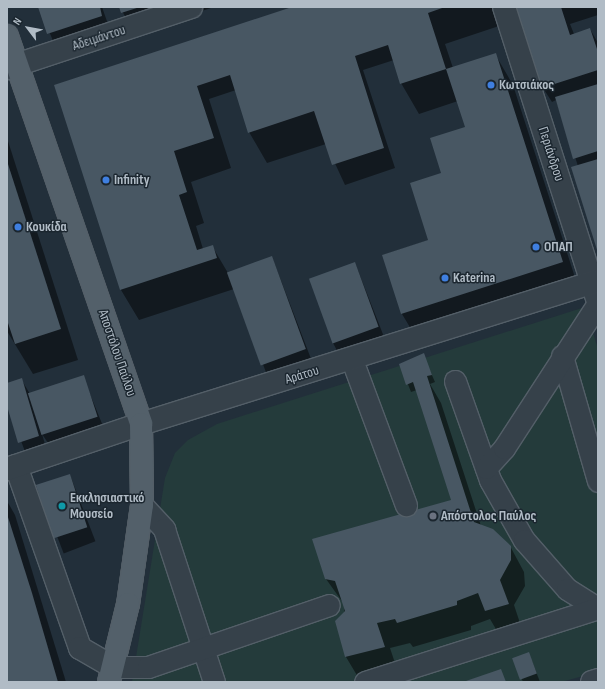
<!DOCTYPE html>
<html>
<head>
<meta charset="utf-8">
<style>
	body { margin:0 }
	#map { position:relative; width:605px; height:689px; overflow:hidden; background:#222f3a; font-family:"Sofia Sans Condensed",sans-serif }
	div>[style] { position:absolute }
	.green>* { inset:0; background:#243b3b }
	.shadow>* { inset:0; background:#0007; transform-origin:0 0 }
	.building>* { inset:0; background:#485763; transform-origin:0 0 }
	.roads { filter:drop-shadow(1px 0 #545f68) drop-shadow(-1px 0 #545f68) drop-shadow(0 1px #545f68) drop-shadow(0 -1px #545f68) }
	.pedestrian>* { height:21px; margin:-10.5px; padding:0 10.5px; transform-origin:10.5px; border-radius:10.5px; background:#36414a }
	.minor>* { height:22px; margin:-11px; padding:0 11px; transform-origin:11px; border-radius:11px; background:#36414a }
	.tertiary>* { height:22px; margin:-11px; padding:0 11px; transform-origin:11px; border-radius:11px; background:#36414a }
	.primary>* { height:22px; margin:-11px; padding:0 11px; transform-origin:11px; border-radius:11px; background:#53606a }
	.dots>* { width:11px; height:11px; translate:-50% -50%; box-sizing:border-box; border:2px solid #1b262f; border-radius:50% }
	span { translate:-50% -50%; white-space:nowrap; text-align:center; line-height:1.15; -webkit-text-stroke:3px #1b262f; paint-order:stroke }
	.street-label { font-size:14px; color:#b1bcc6 }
	.poi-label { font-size:14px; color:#b1bcc6; font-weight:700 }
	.left { translate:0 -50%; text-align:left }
	.frame { position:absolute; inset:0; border:8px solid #b1bcc6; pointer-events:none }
	.north { position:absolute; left:8px; top:8px; width:40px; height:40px; -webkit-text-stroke:3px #1b262f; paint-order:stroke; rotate:302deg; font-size:11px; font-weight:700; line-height:16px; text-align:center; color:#b1bcc6 }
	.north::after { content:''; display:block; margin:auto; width:14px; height:18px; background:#b1bcc6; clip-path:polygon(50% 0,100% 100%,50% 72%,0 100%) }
</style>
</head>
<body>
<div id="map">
	<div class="green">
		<i style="clip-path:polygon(585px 307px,598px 349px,598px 672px,561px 682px,132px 682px,165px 478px,175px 453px,188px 440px,217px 424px)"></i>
	</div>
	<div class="shadow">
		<i style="clip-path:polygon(39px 7px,102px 7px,110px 30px,56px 48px)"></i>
		<i style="clip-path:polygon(120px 7px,214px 7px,134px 33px)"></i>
		<i style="clip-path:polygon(296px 7px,493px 7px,499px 26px,445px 44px,453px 68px,495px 54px,513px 85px,580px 293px,420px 344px,402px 314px,383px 255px,429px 240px,442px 174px,466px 127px,458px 101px,419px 114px,401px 83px,394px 60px,363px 70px,395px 168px,345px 185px,326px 144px,267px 163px,249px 132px,236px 90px,209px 99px,231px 168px,191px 182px,204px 223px,196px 226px,203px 249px,212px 246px,228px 273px,272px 257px,313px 364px,269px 380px,234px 289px,139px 320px,121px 290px,56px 85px)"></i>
		<i style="clip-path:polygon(517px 7px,598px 7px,598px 15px,570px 24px,574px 34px,590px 29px,598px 43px,598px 251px,578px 166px,556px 100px,552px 102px,543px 88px)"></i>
		<i style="clip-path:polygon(7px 138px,78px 360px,33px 374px,7px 331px)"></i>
		<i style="clip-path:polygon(355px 263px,386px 342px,341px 358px,333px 343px)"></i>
		<i style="clip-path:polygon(423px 355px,435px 382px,430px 384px,441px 403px,481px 526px,510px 546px,524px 572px,525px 586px,514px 605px,522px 629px,500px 636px,490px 619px,471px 626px,471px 630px,413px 647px,410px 643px,390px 648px,398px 672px,361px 682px,346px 657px,344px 604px,326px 579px,452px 501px,417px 390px,411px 392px,400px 364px)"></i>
		<i style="clip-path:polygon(83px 377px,105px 431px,52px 449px,42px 434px,47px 451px,27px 457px,7px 403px,7px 384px,21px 379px,30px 394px)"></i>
		<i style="left:70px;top:475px;width:71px;height:34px;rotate:69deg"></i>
		<i style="clip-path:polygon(7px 501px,15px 515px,66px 682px,7px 682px)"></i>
		<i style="clip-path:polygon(514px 659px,532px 661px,540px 682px,523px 682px)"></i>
	</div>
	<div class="building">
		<i style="clip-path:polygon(38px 7px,100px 7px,102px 16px,47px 34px)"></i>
		<i style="clip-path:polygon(119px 7px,140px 7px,121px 13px)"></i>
		<i style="clip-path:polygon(292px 7px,445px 7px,428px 13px,446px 69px,400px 84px,388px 45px,355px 56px,384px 148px,332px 165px,314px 111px,248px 133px,230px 75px,197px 86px,214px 138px,174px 151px,187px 192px,179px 195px,197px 250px,213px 245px,217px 258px,120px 290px,54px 85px)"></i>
		<i style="clip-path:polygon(516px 7px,561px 7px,570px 35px,590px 28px,598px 52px,598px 70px,542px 88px)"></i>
		<i style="clip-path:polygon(496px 53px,563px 262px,401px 314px,382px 255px,428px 240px,410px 183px,441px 173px,430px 138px,465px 127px,446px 69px)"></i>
		<i style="clip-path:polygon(598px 84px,598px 151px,573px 159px,555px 97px)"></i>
		<i style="clip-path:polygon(598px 159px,598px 253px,571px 167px)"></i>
		<i style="clip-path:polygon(7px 161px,61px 329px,15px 344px,7px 320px)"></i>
		<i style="left:272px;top:256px;width:99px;height:48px;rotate:70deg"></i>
		<i style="left:355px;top:262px;width:69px;height:49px;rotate:70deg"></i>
		<i style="clip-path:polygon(424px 353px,432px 375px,427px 376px,474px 522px,493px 529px,511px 546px,511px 560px,500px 580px,509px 604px,485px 611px,478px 593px,457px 601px,457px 605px,397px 623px,395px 619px,377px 623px,385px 647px,345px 657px,335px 621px,345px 611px,335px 581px,325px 579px,312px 539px,451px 500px,413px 382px,406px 385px,399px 364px)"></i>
		<i style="left:84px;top:375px;width:44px;height:59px;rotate:72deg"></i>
		<i style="clip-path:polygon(22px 378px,39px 436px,18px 443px,7px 406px,7px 383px)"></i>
		<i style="left:70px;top:474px;width:56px;height:36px;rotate:72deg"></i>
		<i style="clip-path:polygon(7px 514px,32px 593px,58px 682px,7px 682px)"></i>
		<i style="left:529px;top:652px;width:23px;height:18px;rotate:70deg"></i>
		<i style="clip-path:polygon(501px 669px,506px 682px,463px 682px)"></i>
	</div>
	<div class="roads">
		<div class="pedestrian">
			<i style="left:562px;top:356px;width:130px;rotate:73.9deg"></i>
			<i style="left:352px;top:360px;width:155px;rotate:69.6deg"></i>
			<i style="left:455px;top:381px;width:105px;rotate:70.5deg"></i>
			<i style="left:490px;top:480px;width:69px;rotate:60.5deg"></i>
			<i style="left:524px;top:540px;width:65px;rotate:48.7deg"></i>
			<i style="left:567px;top:589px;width:36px;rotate:32deg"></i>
			<i style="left:486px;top:468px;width:27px;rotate:-48deg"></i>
			<i style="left:504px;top:448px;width:173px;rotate:-57deg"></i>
			<i style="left:142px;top:505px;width:33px;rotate:47deg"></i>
			<i style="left:164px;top:529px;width:161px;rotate:71.9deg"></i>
			<i style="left:113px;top:667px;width:35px"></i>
			<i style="left:148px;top:667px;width:191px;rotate:-18.9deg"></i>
			<i style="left:365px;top:682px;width:244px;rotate:-17.6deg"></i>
		</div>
		<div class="minor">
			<i style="left:504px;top:7px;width:309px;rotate:72.3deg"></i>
			<i style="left:7px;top:68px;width:194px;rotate:-18.3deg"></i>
			<i style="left:16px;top:466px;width:193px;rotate:70.6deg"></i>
			<i style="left:80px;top:648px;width:38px;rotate:30deg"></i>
			<i style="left:7px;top:469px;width:141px;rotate:-18.6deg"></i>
		</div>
		<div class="tertiary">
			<i style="left:141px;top:424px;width:479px;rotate:-17.4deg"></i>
			<i style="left:592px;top:682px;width:6px;rotate:-18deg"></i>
		</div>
		<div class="primary">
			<i style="left:7px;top:36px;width:410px;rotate:70.9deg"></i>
			<i style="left:141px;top:424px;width:81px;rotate:89.3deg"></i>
			<i style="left:142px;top:505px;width:100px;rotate:98deg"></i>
			<i style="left:128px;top:604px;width:80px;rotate:103.7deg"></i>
		</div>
	</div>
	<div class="dots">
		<i style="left:491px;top:85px;background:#3f7fe0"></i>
		<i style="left:106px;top:180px;background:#3f7fe0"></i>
		<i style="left:18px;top:227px;background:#3f7fe0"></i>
		<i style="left:536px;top:247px;background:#3f7fe0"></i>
		<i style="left:445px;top:278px;background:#3f7fe0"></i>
		<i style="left:62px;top:506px;background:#0f9aa8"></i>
		<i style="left:433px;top:516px;background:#6b7280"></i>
	</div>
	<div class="street-label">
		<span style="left:99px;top:38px;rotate:-18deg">Αδειμάντου</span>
		<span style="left:551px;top:154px;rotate:72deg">Περιάνδρου</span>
		<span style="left:117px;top:353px;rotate:71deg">Αποστόλου Παύλου</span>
		<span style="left:302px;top:375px;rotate:-17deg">Αράτου</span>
	</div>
	<div class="poi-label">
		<span class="left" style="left:499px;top:85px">Κωτσιάκος</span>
		<span class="left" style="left:114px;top:180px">Infinity</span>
		<span class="left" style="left:26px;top:227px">Κουκίδα</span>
		<span class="left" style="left:544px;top:247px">ΟΠΑΠ</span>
		<span class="left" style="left:453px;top:278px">Katerina</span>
		<span class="left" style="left:70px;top:506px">Εκκλησιαστικό<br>Μουσείο</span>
		<span class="left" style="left:441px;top:516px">Απόστολος Παύλος</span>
	</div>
	<div class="frame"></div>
	<div class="north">N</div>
</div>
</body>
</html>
